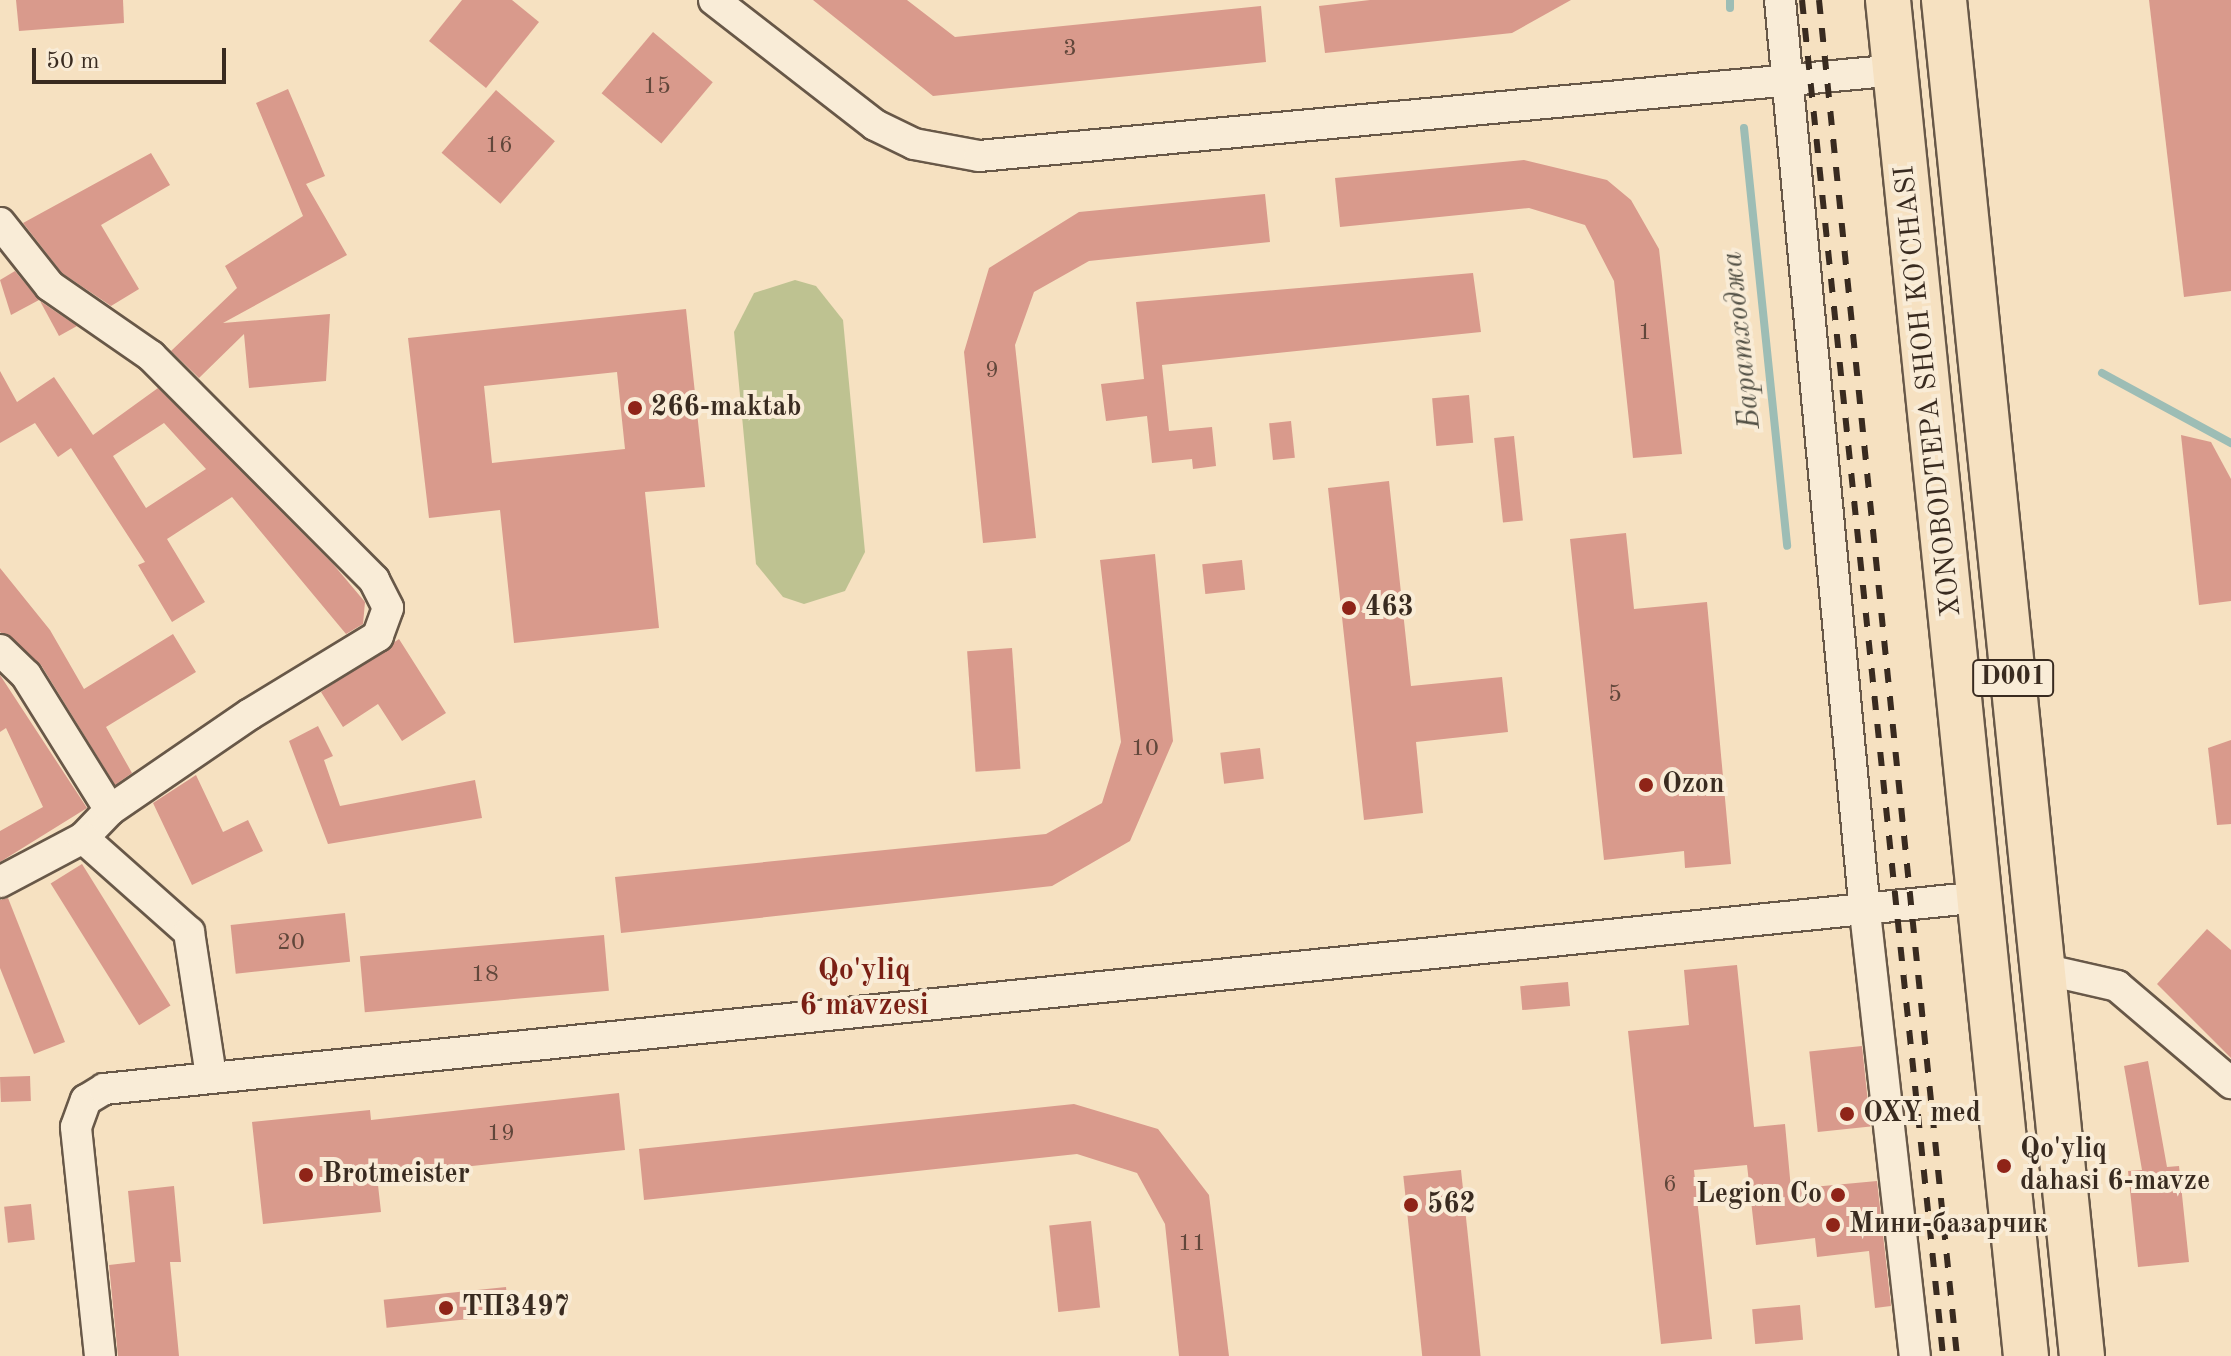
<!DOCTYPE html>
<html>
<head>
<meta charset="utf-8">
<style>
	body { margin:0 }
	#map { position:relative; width:2231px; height:1356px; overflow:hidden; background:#f6e1c1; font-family:"Old Standard TT",serif }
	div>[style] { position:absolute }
	.green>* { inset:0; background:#bec291 }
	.stream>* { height:8px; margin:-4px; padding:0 4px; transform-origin:4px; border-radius:4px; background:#9dbdb5 }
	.building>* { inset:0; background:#d99a8c; transform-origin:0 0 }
	.roads { filter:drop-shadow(2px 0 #685848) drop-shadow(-2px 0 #685848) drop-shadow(0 2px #685848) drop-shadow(0 -2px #685848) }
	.minor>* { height:30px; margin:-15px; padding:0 15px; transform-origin:15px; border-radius:15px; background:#f9ecd7 }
	.trunk>* { height:44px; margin:-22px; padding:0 22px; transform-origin:22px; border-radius:22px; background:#f6e1c1 }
	.rail>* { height:6px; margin-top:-3px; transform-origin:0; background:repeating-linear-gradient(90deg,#392b20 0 14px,transparent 0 28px) }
	.dots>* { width:22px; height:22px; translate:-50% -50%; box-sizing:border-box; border:4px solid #f9ecd7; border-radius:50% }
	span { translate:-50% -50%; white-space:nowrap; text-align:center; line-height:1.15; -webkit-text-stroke:8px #f9ecd7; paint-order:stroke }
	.number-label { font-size:24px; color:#61473b }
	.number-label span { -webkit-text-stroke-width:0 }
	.shield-label span { padding:2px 6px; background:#f9ecd7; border:2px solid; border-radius:6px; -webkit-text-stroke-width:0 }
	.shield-label { font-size:26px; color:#392b20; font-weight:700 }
	.street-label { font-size:28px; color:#392b20 }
	.poi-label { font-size:28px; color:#392b20; font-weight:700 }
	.left { translate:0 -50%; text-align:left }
	.right { translate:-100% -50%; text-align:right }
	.water-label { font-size:30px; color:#525045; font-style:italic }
	.neighbourhood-label { font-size:30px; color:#7a1f14; font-weight:700 }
	.scale { position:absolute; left:32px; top:48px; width:194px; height:36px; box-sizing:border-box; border:4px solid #392b20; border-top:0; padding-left:10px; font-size:24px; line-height:28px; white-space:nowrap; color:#392b20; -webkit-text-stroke:6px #f9ecd7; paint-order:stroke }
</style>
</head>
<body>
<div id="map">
	<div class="green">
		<i style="clip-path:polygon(795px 280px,816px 286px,843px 320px,865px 552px,845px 591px,804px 604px,783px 597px,756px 564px,734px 332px,754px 293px)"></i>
	</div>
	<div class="stream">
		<i style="left:1730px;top:0;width:8px;rotate:90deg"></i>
		<i style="left:1744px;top:128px;width:420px;rotate:84.1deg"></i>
		<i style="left:2102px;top:373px;width:147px;rotate:28.5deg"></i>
	</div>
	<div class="building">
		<i style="clip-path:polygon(16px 0,123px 0,124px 23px,19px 31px)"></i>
		<i style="clip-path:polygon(462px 0,512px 0,539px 22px,486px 88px,429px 41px)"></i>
		<i style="clip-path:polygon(813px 0,907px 0,955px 37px,1261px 6px,1266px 62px,933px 96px)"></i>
		<i style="clip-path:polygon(1370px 0,1571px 0,1512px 33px,1325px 53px,1319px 6px)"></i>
		<i style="clip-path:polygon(2149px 0,2231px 0,2231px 291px,2184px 297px)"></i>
		<i style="left:653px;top:32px;width:78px;height:80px;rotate:40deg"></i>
		<i style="clip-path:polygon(288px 89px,325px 176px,306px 184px,347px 255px,223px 323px,330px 314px,326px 381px,249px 388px,244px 334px,199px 378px,171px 351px,237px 288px,225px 266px,303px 216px,256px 103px)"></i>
		<i style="left:496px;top:90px;width:78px;height:83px;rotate:41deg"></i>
		<i style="clip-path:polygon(151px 153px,170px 185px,101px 225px,139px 289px,111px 306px,62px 273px,23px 223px)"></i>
		<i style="clip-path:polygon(1524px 160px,1607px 180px,1631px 200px,1659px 249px,1682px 454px,1633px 458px,1614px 281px,1585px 225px,1529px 208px,1340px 227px,1335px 178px)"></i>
		<i style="clip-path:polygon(1265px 194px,1270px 242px,1089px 261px,1034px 292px,1015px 345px,1036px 538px,983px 543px,964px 352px,989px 268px,1079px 212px)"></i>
		<i style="clip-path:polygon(15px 271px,39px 300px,11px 315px,0 280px)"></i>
		<i style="clip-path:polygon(1473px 273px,1481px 332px,1162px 365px,1169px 431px,1212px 427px,1216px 466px,1193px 469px,1192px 459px,1152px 463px,1147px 416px,1106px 421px,1101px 384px,1144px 379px,1136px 302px)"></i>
		<i style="clip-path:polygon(40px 301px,77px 326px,59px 336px)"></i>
		<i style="clip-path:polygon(evenodd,686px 309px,705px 487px,645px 492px,659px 628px,514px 643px,500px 510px,429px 518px,408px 338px,686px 309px,617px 372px,625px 449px,492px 463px,484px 386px,617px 372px)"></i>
		<i style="clip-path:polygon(evenodd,0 371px,17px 402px,54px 377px,93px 435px,158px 388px,333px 564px,365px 602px,363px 624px,346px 634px,232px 497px,167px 539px,205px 602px,172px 622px,138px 565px,145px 562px,71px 448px,58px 457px,35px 423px,0 443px,0 371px,164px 423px,206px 469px,146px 508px,113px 456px,164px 423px)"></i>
		<i style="left:1469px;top:395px;width:48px;height:37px;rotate:85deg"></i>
		<i style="left:1291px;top:421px;width:37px;height:22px;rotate:84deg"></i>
		<i style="clip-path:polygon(2181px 435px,2211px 442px,2231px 479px,2231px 601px,2199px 605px)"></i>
		<i style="left:1514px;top:436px;width:85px;height:20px;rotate:84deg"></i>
		<i style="clip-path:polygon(1389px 481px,1411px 686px,1502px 677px,1508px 732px,1416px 742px,1423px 813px,1364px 820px,1328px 488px)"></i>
		<i style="clip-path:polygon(1626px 533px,1634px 609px,1707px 602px,1731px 864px,1685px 868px,1684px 851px,1604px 860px,1570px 539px)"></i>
		<i style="clip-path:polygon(1155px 554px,1173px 741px,1130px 841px,1052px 886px,621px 933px,615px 877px,1046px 834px,1102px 803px,1121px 742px,1100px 560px)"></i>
		<i style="left:1242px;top:560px;width:30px;height:40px;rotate:84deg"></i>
		<i style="clip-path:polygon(0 568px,50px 630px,84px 689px,173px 634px,196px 672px,106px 727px,132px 773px,115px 785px,41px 665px,0 632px)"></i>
		<i style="clip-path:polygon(399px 639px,446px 713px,402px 741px,378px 704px,343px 727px,321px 692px)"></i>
		<i style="left:1012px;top:648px;width:121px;height:45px;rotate:86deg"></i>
		<i style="clip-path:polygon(0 675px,87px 808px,0 862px,0 831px,43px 807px,6px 728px,0 732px)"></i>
		<i style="clip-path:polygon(318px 726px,333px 756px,324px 760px,340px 806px,475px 780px,482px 818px,328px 844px,289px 741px)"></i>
		<i style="clip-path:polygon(2231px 740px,2231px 824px,2217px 825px,2208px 748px)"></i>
		<i style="left:1260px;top:748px;width:31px;height:40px;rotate:83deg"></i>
		<i style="clip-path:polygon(196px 775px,223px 832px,248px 820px,263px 851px,192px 885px,153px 803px)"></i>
		<i style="left:82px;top:864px;width:167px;height:37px;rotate:58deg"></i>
		<i style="clip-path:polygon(8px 898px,65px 1042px,34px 1054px,0 968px,0 900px)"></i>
		<i style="left:345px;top:913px;width:49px;height:115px;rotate:84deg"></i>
		<i style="clip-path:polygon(2207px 929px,2231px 950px,2231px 1058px,2157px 984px)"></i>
		<i style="left:604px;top:935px;width:56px;height:245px;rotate:85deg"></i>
		<i style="clip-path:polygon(1737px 965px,1754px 1127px,1785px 1124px,1791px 1189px,1877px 1181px,1891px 1306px,1875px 1308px,1869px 1251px,1817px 1257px,1815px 1238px,1756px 1245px,1747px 1165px,1694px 1170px,1712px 1339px,1661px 1344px,1628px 1031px,1689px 1025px,1684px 970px)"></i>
		<i style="left:1568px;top:982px;width:24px;height:48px;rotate:85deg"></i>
		<i style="left:1862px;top:1046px;width:81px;height:53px;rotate:84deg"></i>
		<i style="clip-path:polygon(2148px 1061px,2167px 1167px,2179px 1166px,2189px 1262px,2138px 1267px,2128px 1171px,2142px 1170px,2124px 1066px)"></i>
		<i style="left:30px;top:1076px;width:25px;height:30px;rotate:88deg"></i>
		<i style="clip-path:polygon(619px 1093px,625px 1150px,377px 1176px,381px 1212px,263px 1224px,252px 1122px,370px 1110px,371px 1120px)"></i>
		<i style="clip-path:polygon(1074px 1104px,1158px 1129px,1209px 1195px,1229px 1356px,1179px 1356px,1165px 1224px,1137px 1173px,1077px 1154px,644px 1200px,639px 1149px)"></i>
		<i style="left:1461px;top:1170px;width:187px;height:58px;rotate:84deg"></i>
		<i style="clip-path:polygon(174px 1186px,181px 1262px,170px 1262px,179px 1356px,118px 1356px,109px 1265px,135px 1262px,128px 1191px)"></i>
		<i style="left:31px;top:1204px;width:36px;height:27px;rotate:84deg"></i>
		<i style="left:1091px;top:1221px;width:87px;height:42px;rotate:84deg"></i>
		<i style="left:506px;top:1287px;width:28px;height:123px;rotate:84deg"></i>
		<i style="left:1800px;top:1305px;width:35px;height:48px;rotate:85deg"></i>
	</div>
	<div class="roads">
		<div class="minor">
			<i style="left:714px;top:0;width:204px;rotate:37.8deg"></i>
			<i style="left:875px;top:125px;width:43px;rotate:26deg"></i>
			<i style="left:914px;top:144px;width:66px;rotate:10.5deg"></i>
			<i style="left:979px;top:156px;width:922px;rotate:-5.35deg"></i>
			<i style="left:1780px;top:0;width:916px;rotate:84.68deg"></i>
			<i style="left:1865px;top:912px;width:447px;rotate:83.6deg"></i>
			<i style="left:0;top:223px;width:80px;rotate:51.6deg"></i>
			<i style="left:50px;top:286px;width:123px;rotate:34.7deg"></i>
			<i style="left:151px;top:356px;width:316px;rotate:45.1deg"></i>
			<i style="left:374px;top:580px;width:31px;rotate:63deg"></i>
			<i style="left:388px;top:608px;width:30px;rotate:110deg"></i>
			<i style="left:378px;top:636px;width:150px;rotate:148.6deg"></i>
			<i style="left:250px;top:714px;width:170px;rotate:145.6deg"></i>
			<i style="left:110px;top:810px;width:39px;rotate:134deg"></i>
			<i style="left:83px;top:838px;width:94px;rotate:152.1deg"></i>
			<i style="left:0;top:650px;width:36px;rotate:44deg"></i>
			<i style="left:26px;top:675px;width:159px;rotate:58.1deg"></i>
			<i style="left:83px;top:838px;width:142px;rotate:41.6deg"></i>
			<i style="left:189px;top:932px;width:146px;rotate:81.3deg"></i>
			<i style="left:2043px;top:969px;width:76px;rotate:12.9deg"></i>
			<i style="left:2117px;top:986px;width:150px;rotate:40.4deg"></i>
			<i style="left:100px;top:1356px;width:230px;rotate:-96deg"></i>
			<i style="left:76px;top:1127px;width:29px;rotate:-70deg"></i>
			<i style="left:86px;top:1100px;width:21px;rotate:-31deg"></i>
			<i style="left:104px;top:1089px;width:1887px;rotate:-5.84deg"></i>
		</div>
		<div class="trunk">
			<i style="left:1888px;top:0;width:1363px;rotate:84.19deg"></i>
			<i style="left:1944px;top:0;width:1363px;rotate:84.19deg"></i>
		</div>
	</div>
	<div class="rail">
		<i style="left:1802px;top:0;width:1363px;rotate:84.06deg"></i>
		<i style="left:1819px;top:0;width:1363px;rotate:84.19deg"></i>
	</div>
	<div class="dots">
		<i style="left:635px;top:408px;background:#8f2418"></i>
		<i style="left:1349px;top:608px;background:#8f2418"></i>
		<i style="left:1646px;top:785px;background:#8f2418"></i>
		<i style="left:1847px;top:1114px;background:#8f2418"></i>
		<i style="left:2004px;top:1166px;background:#8f2418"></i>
		<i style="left:306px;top:1175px;background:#8f2418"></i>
		<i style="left:1838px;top:1195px;background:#8f2418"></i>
		<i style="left:1411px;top:1205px;background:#8f2418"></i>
		<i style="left:1833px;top:1225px;background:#8f2418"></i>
		<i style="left:446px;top:1308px;background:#8f2418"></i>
	</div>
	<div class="number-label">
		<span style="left:1070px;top:50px">3</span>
		<span style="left:657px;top:88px">15</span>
		<span style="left:499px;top:147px">16</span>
		<span style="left:1645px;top:334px">1</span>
		<span style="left:992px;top:372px">9</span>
		<span style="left:1615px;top:696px">5</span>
		<span style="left:1145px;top:750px">10</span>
		<span style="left:291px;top:944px">20</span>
		<span style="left:485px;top:976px">18</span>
		<span style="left:501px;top:1135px">19</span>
		<span style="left:1670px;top:1186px">6</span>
		<span style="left:1192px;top:1245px">11</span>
	</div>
	<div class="shield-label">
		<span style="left:2013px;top:678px">D001</span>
	</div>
	<div class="street-label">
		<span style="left:1929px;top:391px;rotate:-96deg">XONOBODTEPA SHOH KO'CHASI</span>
	</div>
	<div class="poi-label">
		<span class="left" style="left:651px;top:408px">266-maktab</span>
		<span class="left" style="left:1365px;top:608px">463</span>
		<span class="left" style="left:1662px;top:785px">Ozon</span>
		<span class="left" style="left:1863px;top:1114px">OXY med</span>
		<span class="left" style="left:2020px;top:1166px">Qo'yliq<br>dahasi 6-mavze</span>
		<span class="left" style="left:322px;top:1175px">Brotmeister</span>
		<span class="right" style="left:1822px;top:1195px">Legion Co</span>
		<span class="left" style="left:1427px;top:1205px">562</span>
		<span class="left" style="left:1849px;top:1225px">Мини-базарчик</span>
		<span class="left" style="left:462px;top:1308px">ТП3497</span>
	</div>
	<div class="water-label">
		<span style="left:1742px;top:340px;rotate:-96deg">Баратходжа</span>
	</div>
	<div class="neighbourhood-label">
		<span style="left:864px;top:988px">Qo'yliq<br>6 mavzesi</span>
	</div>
	<div class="scale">50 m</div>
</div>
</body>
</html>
